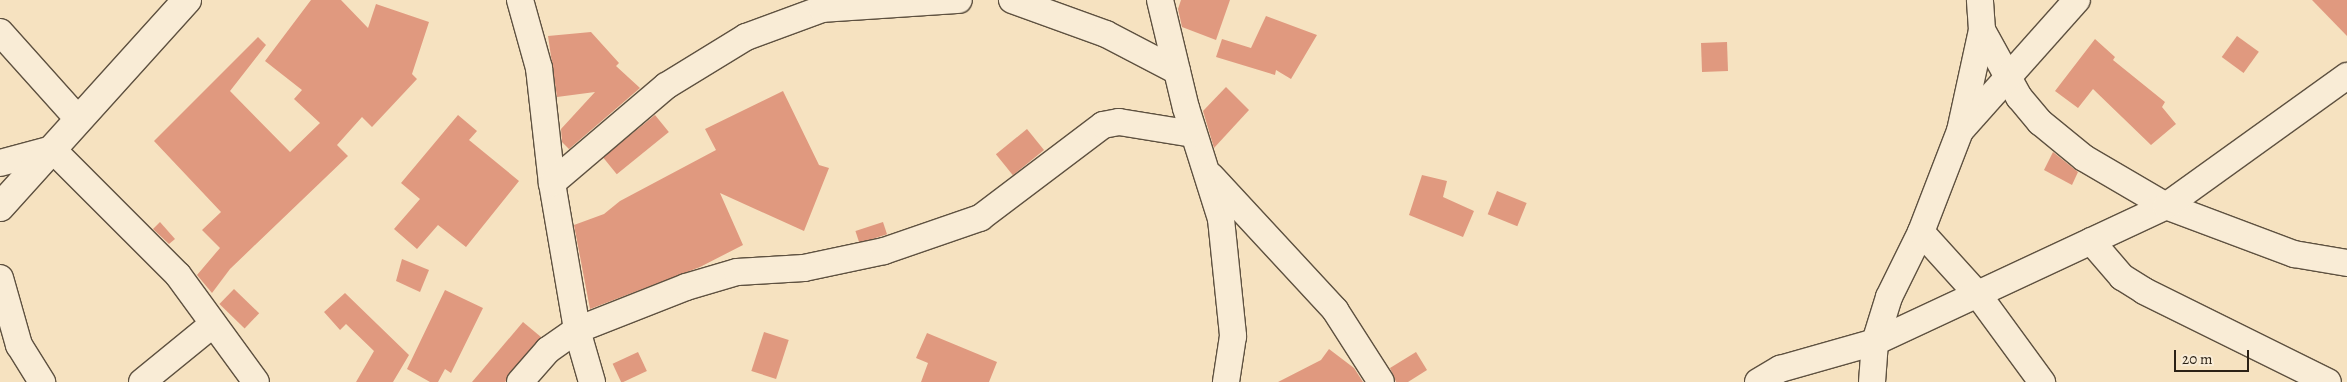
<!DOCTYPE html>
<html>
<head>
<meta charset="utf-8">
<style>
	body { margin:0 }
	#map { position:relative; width:2347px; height:382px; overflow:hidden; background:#f6e2c0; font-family:Alegreya,serif }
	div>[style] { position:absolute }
	.building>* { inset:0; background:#e0997f; transform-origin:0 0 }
	.roads { filter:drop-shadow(1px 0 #5e5140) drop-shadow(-1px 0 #5e5140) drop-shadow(0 1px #5e5140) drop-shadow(0 -1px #5e5140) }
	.minor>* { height:26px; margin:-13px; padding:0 13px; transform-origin:13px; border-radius:13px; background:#f9ecd6 }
	.secondary>* { height:28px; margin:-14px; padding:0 14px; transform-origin:14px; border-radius:14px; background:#f9ecd6 }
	span { translate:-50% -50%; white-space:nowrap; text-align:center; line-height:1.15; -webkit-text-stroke:4.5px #f9ecd6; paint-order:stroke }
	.scale { position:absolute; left:2174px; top:350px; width:75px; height:22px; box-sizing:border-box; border:2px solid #2b2115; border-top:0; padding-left:6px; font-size:15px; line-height:18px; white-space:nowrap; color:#2b2115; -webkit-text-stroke:4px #f9ecd6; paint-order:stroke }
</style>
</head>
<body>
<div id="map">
	<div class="building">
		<i style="clip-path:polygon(311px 0,341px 0,368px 28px,376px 4px,429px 22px,412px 74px,417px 79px,372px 127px,362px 117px,337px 145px,348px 156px,230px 269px,212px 293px,197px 275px,220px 248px,202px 230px,221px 212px,154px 141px,258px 37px,266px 45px,230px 91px,290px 152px,320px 123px,294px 99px,302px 90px,265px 61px)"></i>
		<i style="clip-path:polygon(1181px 0,1230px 0,1216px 40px,1182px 27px,1178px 9px)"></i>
		<i style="clip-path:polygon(2312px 0,2347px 0,2347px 36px)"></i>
		<i style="clip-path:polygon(1266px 16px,1317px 35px,1291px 79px,1276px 70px,1275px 75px,1216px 57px,1222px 39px,1251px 48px)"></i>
		<i style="clip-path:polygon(591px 32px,619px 63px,616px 66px,640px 88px,569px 149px,562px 142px,561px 129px,595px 92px,557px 97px,548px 36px)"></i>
		<i style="left:2237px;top:36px;width:27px;height:26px;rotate:36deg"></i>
		<i style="clip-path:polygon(2095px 39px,2115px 57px,2113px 60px,2165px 102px,2162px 107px,2176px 124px,2151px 145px,2093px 89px,2078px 108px,2055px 91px)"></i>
		<i style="left:1727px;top:42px;width:29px;height:26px;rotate:88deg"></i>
		<i style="clip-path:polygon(1226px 87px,1249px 110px,1214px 148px,1203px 111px)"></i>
		<i style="clip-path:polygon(783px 91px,819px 165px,829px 168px,804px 231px,720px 193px,743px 245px,700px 267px,590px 309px,574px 225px,604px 214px,620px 201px,716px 150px,705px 129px)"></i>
		<i style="clip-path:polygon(458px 115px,477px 131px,469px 140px,519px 181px,466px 247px,438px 225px,417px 249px,394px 229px,420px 199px,401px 183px)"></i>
		<i style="left:655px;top:115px;width:22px;height:67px;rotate:51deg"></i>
		<i style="left:1027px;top:129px;width:27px;height:40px;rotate:51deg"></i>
		<i style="clip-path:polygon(2053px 152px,2078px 172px,2072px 185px,2044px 170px)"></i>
		<i style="clip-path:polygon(1422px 175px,1447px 181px,1443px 197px,1474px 211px,1463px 237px,1409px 215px)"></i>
		<i style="left:1497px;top:191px;width:32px;height:25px;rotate:22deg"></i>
		<i style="clip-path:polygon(160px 222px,175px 239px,169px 244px,153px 229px)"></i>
		<i style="left:883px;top:222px;width:13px;height:29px;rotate:72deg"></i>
		<i style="clip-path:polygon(402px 259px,429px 270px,420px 292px,396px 281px)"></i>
		<i style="left:234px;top:289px;width:35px;height:21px;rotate:44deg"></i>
		<i style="clip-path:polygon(445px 290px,483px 308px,451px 373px,445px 369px,438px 382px,430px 382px,407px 369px)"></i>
		<i style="clip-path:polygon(345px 293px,409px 355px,393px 382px,356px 382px,374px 351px,346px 324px,340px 330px,324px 312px)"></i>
		<i style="clip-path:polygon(523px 322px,541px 337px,505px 382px,472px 382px)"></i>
		<i style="left:764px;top:332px;width:26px;height:41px;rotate:18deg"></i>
		<i style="clip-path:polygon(927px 333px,997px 362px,989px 382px,921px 382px,928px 363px,916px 358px)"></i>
		<i style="clip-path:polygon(1329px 349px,1354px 368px,1363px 382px,1278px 382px,1321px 360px)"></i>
		<i style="left:638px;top:352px;width:21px;height:28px;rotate:65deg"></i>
		<i style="clip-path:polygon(1416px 352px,1427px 370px,1408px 382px,1396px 382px,1390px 368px)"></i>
	</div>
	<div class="roads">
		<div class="minor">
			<i style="left:520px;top:0;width:71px;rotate:74.4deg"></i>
			<i style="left:539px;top:68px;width:116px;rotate:83.6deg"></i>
			<i style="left:552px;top:183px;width:149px;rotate:80.3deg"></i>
			<i style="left:577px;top:330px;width:54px;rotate:73.9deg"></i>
			<i style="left:1012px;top:0;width:100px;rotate:19.9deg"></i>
			<i style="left:1106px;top:34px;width:80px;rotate:27.5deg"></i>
			<i style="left:1160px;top:0;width:111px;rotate:76.5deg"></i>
			<i style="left:1186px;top:108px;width:116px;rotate:72.5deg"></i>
			<i style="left:1221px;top:219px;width:118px;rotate:84.1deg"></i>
			<i style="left:1233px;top:336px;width:47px;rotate:98.7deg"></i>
			<i style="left:1982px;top:30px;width:77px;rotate:61.1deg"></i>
			<i style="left:2019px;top:97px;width:33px;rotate:50deg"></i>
			<i style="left:2040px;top:122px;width:57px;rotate:39.3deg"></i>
			<i style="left:2084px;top:158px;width:95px;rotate:30.3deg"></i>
			<i style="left:2166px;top:206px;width:137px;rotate:20.6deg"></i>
			<i style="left:2294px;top:254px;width:54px;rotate:9.6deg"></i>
			<i style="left:0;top:32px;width:117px;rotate:48.1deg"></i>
			<i style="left:1961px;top:130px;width:174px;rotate:-48.3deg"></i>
			<i style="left:0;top:163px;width:54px;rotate:-15.1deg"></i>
			<i style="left:52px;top:149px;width:178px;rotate:45deg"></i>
			<i style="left:178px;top:275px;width:132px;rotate:53.9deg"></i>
			<i style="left:1211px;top:176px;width:183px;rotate:47.2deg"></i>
			<i style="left:1335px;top:310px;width:85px;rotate:57.4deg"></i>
			<i style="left:552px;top:183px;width:150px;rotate:-40.4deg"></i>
			<i style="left:666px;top:86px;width:94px;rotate:-31.5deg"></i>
			<i style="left:746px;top:37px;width:81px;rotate:-20.2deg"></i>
			<i style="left:822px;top:9px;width:137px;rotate:-3.8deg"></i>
			<i style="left:1921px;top:232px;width:86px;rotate:47.8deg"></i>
			<i style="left:1979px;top:296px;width:107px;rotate:53.8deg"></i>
			<i style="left:2091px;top:241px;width:48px;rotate:49.3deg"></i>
			<i style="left:2122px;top:277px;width:26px;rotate:32deg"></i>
			<i style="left:2144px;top:291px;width:205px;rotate:26.3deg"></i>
			<i style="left:0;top:278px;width:70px;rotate:74.2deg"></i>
			<i style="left:19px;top:345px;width:44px;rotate:58.1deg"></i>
			<i style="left:142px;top:382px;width:90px;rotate:-39.2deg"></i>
			<i style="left:520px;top:382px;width:43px;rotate:-48.8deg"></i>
			<i style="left:548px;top:350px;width:35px;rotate:-35deg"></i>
			<i style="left:577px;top:330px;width:117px;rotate:-21.5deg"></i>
			<i style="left:686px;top:287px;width:53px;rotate:-16.4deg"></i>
			<i style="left:737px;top:272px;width:67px;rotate:-3.4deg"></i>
			<i style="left:804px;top:268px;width:82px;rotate:-12deg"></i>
			<i style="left:884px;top:251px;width:102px;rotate:-19deg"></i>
			<i style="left:980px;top:218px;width:154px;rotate:-37.1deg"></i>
			<i style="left:1103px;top:125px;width:16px;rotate:-11deg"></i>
			<i style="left:1119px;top:122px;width:75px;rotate:9.2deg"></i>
			<i style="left:1758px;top:382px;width:26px;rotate:-31deg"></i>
			<i style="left:1780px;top:369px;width:99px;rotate:-15.9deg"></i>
			<i style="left:1875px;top:342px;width:321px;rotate:-25deg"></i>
			<i style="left:2166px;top:206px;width:223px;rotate:-35.7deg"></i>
			<i style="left:1872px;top:382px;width:40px;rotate:-85.7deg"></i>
			<i style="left:1875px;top:342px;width:47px;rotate:-72.7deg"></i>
			<i style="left:1889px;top:297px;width:72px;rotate:-63.8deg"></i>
			<i style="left:1921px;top:232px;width:108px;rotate:-68.9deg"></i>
			<i style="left:1960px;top:131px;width:103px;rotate:-77.7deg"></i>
			<i style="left:1982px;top:30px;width:30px;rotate:-94deg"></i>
		</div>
		<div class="secondary">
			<i style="left:0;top:207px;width:279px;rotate:-47.9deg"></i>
		</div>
	</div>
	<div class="scale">20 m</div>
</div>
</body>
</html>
